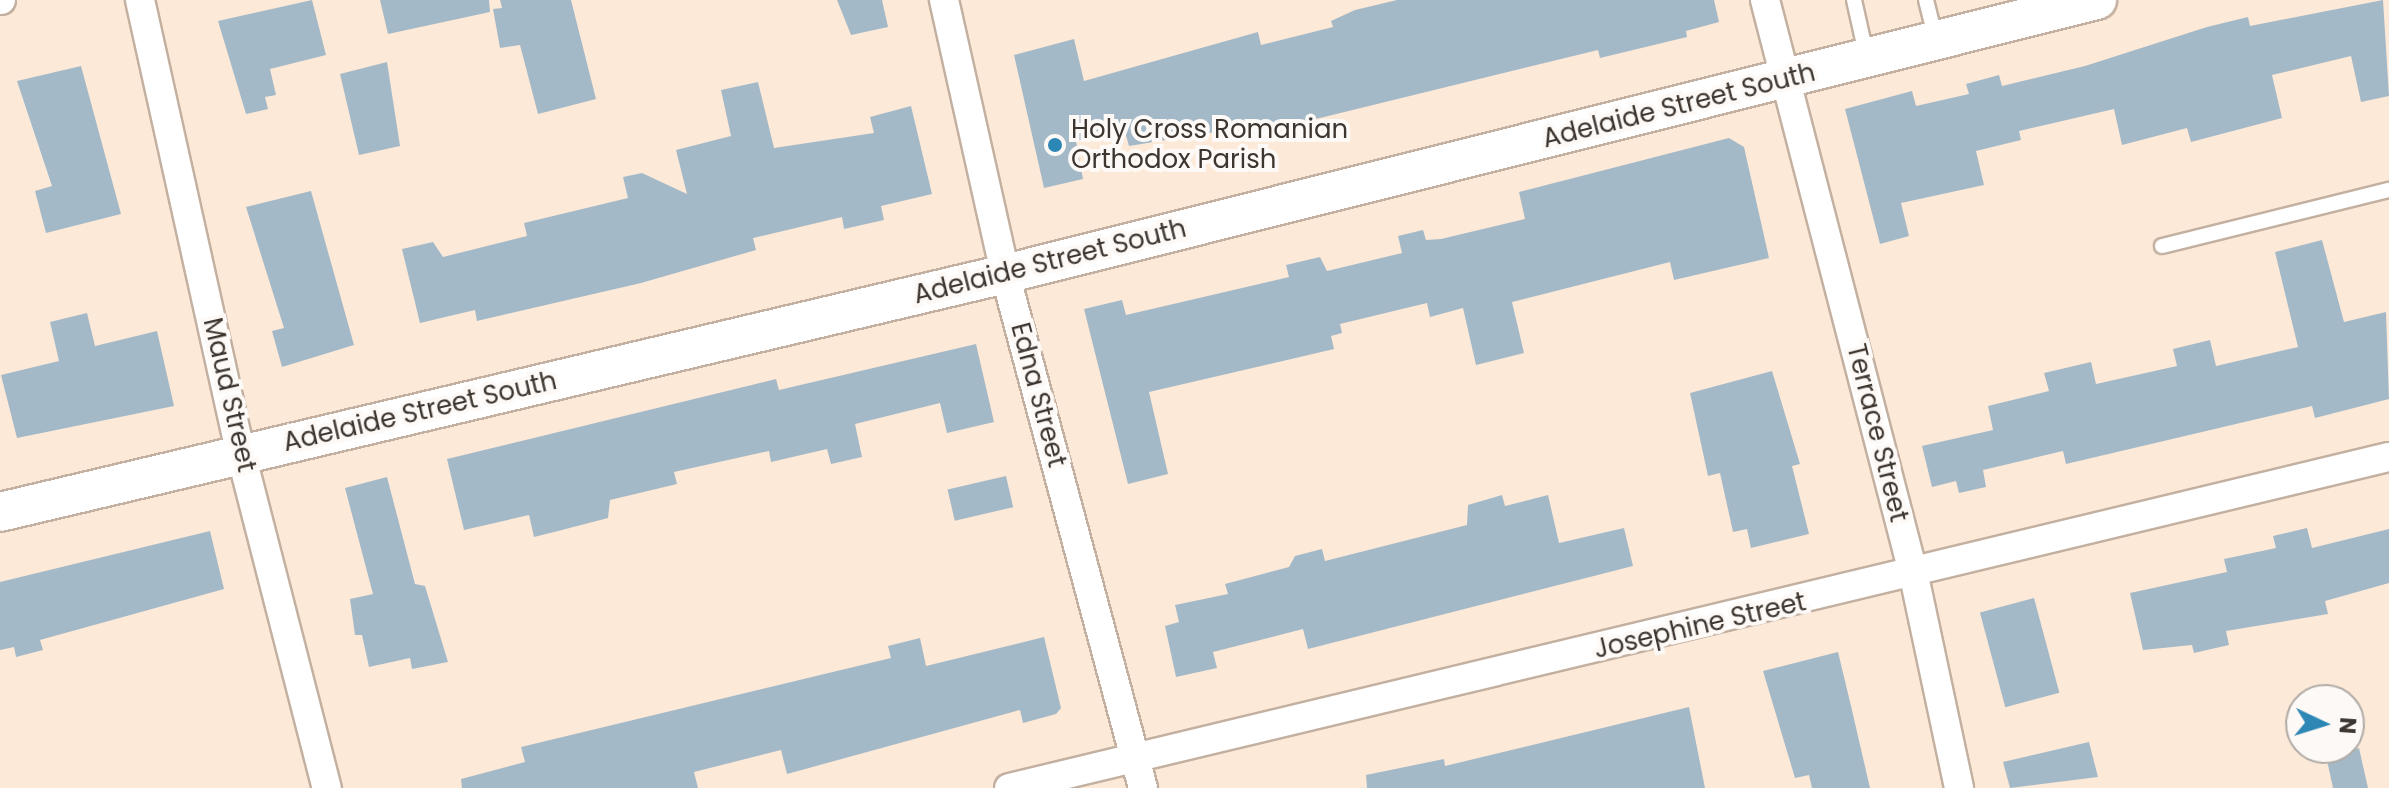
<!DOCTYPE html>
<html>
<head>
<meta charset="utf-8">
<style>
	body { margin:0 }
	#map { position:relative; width:2389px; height:788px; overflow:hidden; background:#fde9d8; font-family:Poppins,sans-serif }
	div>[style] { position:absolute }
	.building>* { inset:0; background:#a4b9c7; transform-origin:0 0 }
	.roads { filter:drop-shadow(2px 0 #c3b0a0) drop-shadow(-2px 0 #c3b0a0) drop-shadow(0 2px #c3b0a0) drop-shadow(0 -2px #c3b0a0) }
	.lane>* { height:14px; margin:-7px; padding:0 7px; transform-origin:7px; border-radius:7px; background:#fff }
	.street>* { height:28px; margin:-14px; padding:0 14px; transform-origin:14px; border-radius:14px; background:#fff }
	.secondary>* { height:38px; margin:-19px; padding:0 19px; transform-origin:19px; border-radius:19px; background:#fff }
	.dots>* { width:22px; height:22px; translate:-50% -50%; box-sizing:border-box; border:4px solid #fdf9f6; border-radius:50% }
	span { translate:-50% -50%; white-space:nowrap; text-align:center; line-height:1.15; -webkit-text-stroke:8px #fdf9f6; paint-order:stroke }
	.street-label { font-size:26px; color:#3d352f }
	.poi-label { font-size:26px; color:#3d352f }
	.left { translate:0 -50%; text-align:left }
	.north { position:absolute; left:2285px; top:684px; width:80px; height:80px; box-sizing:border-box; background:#fdf9f6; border:2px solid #b0aba6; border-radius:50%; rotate:94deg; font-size:22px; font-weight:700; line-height:32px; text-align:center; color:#3d352f }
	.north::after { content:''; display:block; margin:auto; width:28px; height:36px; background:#2d87b5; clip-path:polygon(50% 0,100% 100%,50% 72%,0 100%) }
</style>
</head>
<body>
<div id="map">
	<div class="building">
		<i style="clip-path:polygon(312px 0,326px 55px,270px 69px,276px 95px,265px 97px,268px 109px,246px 114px,218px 21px)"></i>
		<i style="clip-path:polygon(380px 0,489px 0,490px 12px,388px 34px)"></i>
		<i style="clip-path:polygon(500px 0,571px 0,596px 99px,538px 114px,520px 45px,500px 48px,493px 9px,502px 8px)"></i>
		<i style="clip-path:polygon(837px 0,882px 0,888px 27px,851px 35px)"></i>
		<i style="clip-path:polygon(1397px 0,1714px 0,1719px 22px,1686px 31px,1687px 37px,1600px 58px,1598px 50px,1242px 137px,1240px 128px,1129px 146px,1125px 132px,1076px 141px,1083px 179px,1044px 188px,1014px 55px,1074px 39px,1084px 81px,1258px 32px,1261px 45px,1333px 27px,1331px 21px,1355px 10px)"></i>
		<i style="clip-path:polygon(2383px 0,2389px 96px,2361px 102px,2351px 56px,2272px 75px,2282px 118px,2191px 142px,2187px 128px,2122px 145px,2114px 109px,2019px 131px,2021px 140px,1976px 151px,1984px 185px,1901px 203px,1909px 236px,1880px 244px,1845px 109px,1912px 91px,1916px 106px,1969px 94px,1966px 84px,1999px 75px,2002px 86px,2085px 66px,2207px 27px,2248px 17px,2250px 26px)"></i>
		<i style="clip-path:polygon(387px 62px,400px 146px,359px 155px,340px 74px)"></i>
		<i style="clip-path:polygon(81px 66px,121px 214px,46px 233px,35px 191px,52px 186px,17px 81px)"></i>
		<i style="clip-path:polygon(758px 82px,774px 148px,874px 133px,870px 117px,911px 106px,932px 194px,881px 206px,884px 220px,844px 229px,842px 217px,753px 238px,756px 250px,641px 283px,477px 321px,475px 310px,420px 323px,402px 249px,433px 242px,443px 257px,527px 236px,524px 223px,628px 198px,623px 177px,642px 173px,687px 194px,676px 150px,731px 136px,721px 90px)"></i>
		<i style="clip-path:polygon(1729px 138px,1744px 147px,1769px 258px,1674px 280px,1670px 262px,1512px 302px,1524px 353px,1476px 365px,1463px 308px,1430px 317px,1427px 303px,1340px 324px,1342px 333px,1331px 336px,1334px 349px,1149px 392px,1168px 474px,1128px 484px,1084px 309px,1122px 300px,1126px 315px,1289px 277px,1286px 265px,1320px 257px,1327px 271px,1402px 253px,1398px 236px,1423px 230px,1426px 240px,1441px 239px,1525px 219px,1519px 192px)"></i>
		<i style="clip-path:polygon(311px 191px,354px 345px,282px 367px,272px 331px,284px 328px,246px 207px)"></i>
		<i style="clip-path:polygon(2322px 240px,2344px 322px,2386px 312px,2389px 399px,2315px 418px,2312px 406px,2066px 464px,2063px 451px,1983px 470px,1986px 487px,1959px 493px,1956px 481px,1932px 487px,1922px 446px,1993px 430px,1988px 406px,2049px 391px,2044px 373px,2091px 362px,2096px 384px,2177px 366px,2173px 349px,2210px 340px,2216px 366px,2298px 347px,2275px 252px)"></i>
		<i style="clip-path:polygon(87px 313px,95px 346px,157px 331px,174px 406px,17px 438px,1px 375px,59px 361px,50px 322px)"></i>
		<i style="clip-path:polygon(976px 344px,994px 422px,947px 433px,940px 403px,855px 424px,862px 457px,831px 464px,827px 449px,771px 462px,769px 451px,674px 472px,677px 484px,610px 500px,608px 518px,558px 531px,534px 537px,529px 515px,464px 530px,447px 459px,776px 379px,779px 390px)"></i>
		<i style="clip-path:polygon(1772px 371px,1800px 464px,1792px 466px,1809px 534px,1751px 548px,1747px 529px,1733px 532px,1720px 473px,1708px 476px,1690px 393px)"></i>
		<i style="left:1006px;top:476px;width:32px;height:60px;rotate:77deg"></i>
		<i style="clip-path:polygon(387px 477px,415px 584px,425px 586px,448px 662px,412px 669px,410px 658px,369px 667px,362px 635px,355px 635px,350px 599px,373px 594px,345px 488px)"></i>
		<i style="clip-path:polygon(1502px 495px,1505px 506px,1548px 495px,1559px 543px,1624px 528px,1633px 566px,1308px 649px,1303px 629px,1213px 652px,1217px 668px,1176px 677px,1165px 626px,1179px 622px,1175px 605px,1228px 594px,1225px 584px,1289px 567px,1295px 556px,1322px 549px,1325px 561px,1467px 525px,1468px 505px)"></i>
		<i style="clip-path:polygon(2307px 528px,2312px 548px,2389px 529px,2389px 583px,2325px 601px,2328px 614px,2226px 631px,2229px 645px,2194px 653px,2192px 645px,2143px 650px,2130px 593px,2227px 572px,2224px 559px,2276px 548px,2273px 536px)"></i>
		<i style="clip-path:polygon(210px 531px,224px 589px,40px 640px,43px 650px,16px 657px,14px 647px,0 650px,0 582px)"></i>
		<i style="left:2034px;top:598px;width:98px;height:56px;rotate:75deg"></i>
		<i style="clip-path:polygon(1044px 637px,1061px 708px,1056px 714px,1023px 723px,1020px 710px,787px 774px,781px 750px,694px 772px,698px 788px,462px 788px,461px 779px,525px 762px,521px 747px,891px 658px,888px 646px,920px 638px,926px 666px)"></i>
		<i style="clip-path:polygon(1838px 652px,1851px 706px,1870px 788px,1812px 788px,1809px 775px,1795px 778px,1763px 671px)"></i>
		<i style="clip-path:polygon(1689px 707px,1705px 788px,1367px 788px,1366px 775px,1444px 759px,1445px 766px)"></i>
		<i style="clip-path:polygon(2089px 742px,2098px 777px,2010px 788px,2003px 762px)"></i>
		<i style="clip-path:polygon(2359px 748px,2368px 788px,2333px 788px,2326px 756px)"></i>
	</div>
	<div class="roads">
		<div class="lane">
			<i style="left:1854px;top:0;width:59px;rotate:77.4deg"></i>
			<i style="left:1926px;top:0;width:38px;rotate:76deg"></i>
			<i style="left:2162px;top:246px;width:234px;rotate:-13.9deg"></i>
		</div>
		<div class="street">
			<i style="left:0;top:0;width:1px"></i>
			<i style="left:140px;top:0;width:465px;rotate:77.5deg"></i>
			<i style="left:241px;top:454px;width:345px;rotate:75.6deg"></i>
			<i style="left:944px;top:0;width:281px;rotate:77.4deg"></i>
			<i style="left:1005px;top:274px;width:532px;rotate:74.97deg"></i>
			<i style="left:1765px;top:0;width:595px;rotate:75.5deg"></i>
			<i style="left:1914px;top:576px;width:217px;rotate:78deg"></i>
			<i style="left:1009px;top:788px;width:1419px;rotate:-13.49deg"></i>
		</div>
		<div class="secondary">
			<i style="left:0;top:512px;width:1033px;rotate:-13.32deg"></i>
			<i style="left:1005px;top:274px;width:1126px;rotate:-14.09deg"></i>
		</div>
	</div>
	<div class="dots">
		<i style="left:1055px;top:145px;background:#2d87b5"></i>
	</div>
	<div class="street-label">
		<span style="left:1679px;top:106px;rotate:-14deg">Adelaide Street South</span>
		<span style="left:1050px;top:262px;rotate:-14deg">Adelaide Street South</span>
		<span style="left:229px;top:395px;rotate:77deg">Maud Street</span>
		<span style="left:1038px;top:395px;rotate:75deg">Edna Street</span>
		<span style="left:420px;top:412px;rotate:-13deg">Adelaide Street South</span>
		<span style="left:1877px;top:433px;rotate:76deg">Terrace Street</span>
		<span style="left:1700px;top:626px;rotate:-13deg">Josephine Street</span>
	</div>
	<div class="poi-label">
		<span class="left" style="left:1071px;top:145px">Holy Cross Romanian<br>Orthodox Parish</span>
	</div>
	<div class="north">N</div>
</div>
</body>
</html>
